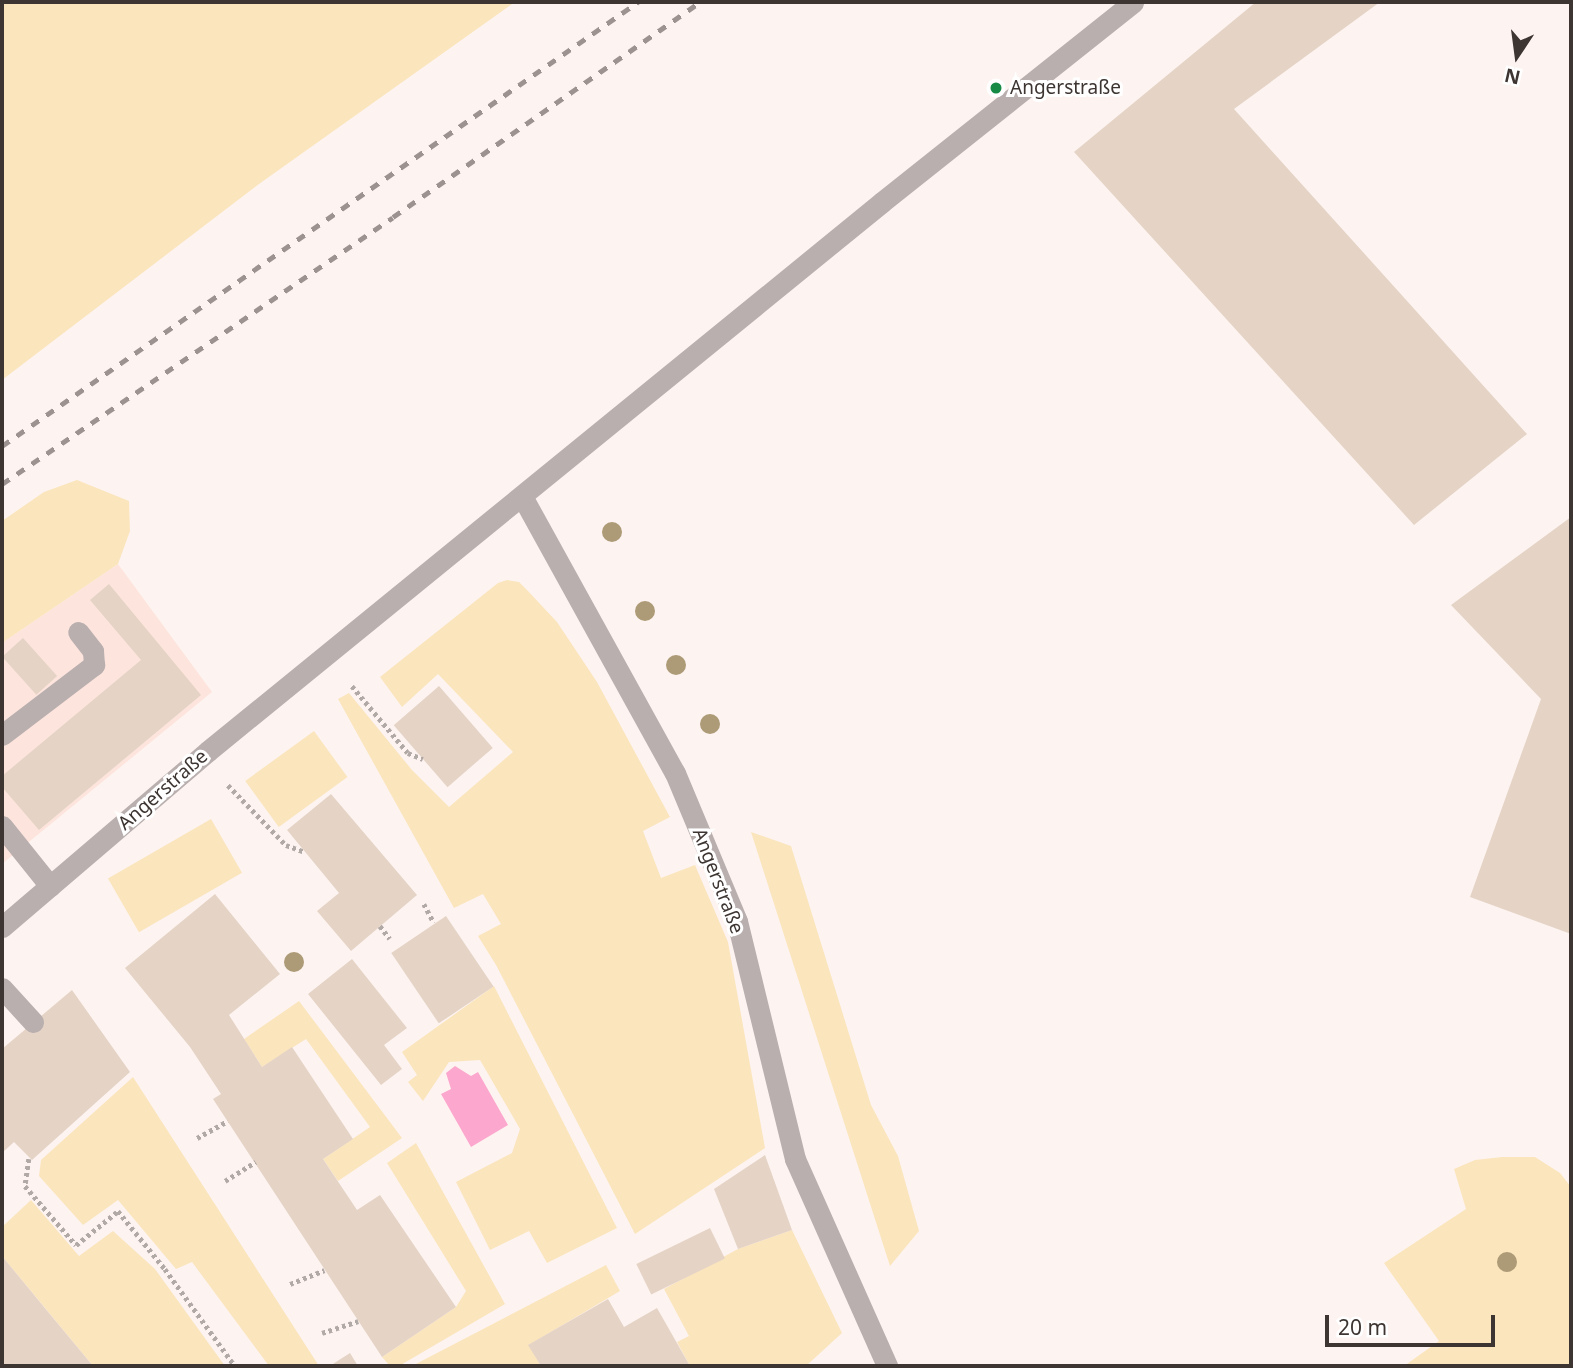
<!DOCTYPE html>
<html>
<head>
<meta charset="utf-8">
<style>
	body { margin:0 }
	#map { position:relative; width:1573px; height:1368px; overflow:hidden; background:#fdf4f1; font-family:"Noto Sans",sans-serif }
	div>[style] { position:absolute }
	.built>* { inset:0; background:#fde4dc }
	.green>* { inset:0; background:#fbe5bd; transform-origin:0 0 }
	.water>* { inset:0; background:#fca7cd }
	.building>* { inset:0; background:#e5d3c6; transform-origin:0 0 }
	.path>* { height:4.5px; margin-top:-2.25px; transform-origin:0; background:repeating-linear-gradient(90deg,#b1a9a6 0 3.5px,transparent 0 7px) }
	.lane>* { height:21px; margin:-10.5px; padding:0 10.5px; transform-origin:10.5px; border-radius:10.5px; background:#b9afaf }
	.street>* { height:21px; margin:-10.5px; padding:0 10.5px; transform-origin:10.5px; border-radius:10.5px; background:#b9afaf }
	.rail>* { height:5px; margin-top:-2.5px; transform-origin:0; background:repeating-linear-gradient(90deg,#9c9390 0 9px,transparent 0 18px) }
	.trees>* { width:20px; height:20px; margin:-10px; border-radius:50%; background:#ad9a76 }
	.dots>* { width:19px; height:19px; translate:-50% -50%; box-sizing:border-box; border:4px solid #fff; border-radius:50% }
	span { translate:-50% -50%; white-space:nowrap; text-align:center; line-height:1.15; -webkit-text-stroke:6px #fff; paint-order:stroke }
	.poi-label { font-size:19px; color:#3d3532 }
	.left { translate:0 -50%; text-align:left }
	.street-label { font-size:19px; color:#3d3532 }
	.frame { position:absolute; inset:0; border:4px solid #3d3532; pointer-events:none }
	.north { position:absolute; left:1482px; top:21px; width:70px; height:70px; -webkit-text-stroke:5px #fff; paint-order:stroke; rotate:193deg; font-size:19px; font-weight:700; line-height:28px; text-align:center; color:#3d3532 }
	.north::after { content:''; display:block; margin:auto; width:24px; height:32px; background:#3d3532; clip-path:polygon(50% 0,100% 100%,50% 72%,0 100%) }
	.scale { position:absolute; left:1325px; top:1315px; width:170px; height:32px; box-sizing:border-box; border:4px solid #3d3532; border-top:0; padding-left:9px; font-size:21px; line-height:24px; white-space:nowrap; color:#3d3532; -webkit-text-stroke:5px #fff; paint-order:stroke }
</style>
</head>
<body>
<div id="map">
	<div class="built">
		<i style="clip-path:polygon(118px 564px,212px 692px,2px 864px,2px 643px)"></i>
	</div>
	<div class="green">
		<i style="clip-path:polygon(2px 2px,515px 2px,259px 184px,2px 380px)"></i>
		<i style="clip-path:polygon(77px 480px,129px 501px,130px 531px,118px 564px,2px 643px,2px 521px,44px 492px)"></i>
		<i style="clip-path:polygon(507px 580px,519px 582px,528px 591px,557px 622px,597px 682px,670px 817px,643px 831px,661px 878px,695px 865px,728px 942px,765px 1148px,635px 1234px,496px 965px,478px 936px,501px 924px,483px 894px,454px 908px,338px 699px,349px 693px,412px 770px,449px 807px,513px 752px,438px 674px,402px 707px,380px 677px,498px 583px)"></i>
		<i style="left:314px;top:731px;width:57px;height:85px;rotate:54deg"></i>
		<i style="left:211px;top:819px;width:62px;height:119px;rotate:60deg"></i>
		<i style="clip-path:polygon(751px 832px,791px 846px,871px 1105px,898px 1156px,919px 1231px,890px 1266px)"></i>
		<i style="clip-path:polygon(494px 986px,617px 1228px,547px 1263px,529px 1231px,490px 1250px,456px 1182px,512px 1153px,520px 1129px,480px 1060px,449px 1062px,423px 1101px,408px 1082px,417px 1075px,402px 1052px)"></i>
		<i style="clip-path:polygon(299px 1001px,402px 1138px,338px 1181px,323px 1159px,370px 1127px,306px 1039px,262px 1067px,244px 1039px)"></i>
		<i style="clip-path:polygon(133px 1077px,319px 1366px,269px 1366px,192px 1262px,176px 1269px,118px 1200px,83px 1225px,39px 1176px,41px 1160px)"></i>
		<i style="clip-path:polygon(416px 1143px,505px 1304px,399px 1366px,390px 1366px,382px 1357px,456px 1307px,466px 1291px,387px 1163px)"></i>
		<i style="clip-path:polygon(1502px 1157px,1535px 1157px,1560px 1173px,1571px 1187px,1571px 1366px,1404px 1366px,1439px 1341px,1384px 1263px,1466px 1209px,1454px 1169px,1475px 1160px)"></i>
		<i style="clip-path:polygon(31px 1200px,79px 1256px,113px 1231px,155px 1269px,225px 1366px,93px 1366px,2px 1256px,2px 1227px)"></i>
		<i style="clip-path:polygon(792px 1230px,842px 1333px,806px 1366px,690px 1366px,677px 1342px,689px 1336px,664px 1289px,738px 1249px)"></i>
		<i style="clip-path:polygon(606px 1265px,620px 1291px,529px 1345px,541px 1366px,412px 1366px)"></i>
	</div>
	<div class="water">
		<i style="clip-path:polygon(455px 1066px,471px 1076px,478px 1072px,508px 1125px,471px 1147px,441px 1094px,451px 1089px,446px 1073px)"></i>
	</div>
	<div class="building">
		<i style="clip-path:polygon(1256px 2px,1380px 2px,1234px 109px,1527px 434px,1414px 525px,1074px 152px)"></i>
		<i style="clip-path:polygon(1571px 517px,1571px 934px,1470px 897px,1541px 699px,1451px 605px)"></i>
		<i style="clip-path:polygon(109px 584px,201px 695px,39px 830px,2px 787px,2px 776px,141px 660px,90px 600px)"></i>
		<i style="left:23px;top:638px;width:51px;height:28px;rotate:48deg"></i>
		<i style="left:439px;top:686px;width:82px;height:60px;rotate:49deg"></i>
		<i style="clip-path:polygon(331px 794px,417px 895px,351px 951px,317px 911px,339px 893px,287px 830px)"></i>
		<i style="clip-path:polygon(215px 894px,280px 974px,229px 1015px,262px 1067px,292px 1047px,353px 1139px,323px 1159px,357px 1210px,380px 1195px,456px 1307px,382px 1357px,213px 1099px,221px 1094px,190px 1047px,125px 968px)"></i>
		<i style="left:446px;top:916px;width:85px;height:66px;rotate:56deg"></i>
		<i style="clip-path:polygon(352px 959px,407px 1028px,384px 1045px,402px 1069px,381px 1085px,308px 994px)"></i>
		<i style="clip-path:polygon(72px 990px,130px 1072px,32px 1160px,14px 1142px,2px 1153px,2px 1049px)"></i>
		<i style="clip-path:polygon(765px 1155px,792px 1230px,738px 1249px,714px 1189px)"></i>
		<i style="left:710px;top:1228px;width:34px;height:82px;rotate:64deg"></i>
		<i style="clip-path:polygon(2px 1256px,44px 1307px,93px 1366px,2px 1366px)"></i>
		<i style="clip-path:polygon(608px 1299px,624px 1327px,657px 1308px,690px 1366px,541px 1366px,528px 1345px)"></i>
		<i style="clip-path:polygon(350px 1353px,358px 1366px,330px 1366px,339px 1360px)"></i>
	</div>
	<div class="path">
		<i style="left:352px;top:686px;width:87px;rotate:50.1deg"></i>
		<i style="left:408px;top:753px;width:16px;rotate:22deg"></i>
		<i style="left:228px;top:785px;width:83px;rotate:46deg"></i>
		<i style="left:286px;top:845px;width:20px;rotate:20deg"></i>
		<i style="left:424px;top:904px;width:21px;rotate:62deg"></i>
		<i style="left:380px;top:926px;width:16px;rotate:52deg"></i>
		<i style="left:197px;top:1138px;width:35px;rotate:-29deg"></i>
		<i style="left:29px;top:1159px;width:27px;rotate:98deg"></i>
		<i style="left:25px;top:1186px;width:78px;rotate:49.2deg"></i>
		<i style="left:76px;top:1245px;width:54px;rotate:-39deg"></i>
		<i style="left:118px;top:1211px;width:75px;rotate:51deg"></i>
		<i style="left:165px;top:1269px;width:120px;rotate:54.2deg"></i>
		<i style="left:225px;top:1181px;width:36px;rotate:-32deg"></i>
		<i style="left:290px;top:1284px;width:37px;rotate:-22deg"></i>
		<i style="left:322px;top:1333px;width:38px;rotate:-18deg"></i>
	</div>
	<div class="lane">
		<i style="left:2px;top:735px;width:116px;rotate:-37.3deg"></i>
		<i style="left:94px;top:665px;width:14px;rotate:-94deg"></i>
		<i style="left:93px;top:651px;width:24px;rotate:-128deg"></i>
		<i style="left:2px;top:826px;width:77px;rotate:51.3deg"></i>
		<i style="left:2px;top:988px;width:46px;rotate:47.6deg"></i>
	</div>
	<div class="street">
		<i style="left:523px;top:498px;width:314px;rotate:61.1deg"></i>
		<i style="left:675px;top:773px;width:160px;rotate:67.3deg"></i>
		<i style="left:737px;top:921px;width:245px;rotate:76.3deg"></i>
		<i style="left:795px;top:1159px;width:227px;rotate:66deg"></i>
		<i style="left:2px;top:927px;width:271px;rotate:-40.5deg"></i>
		<i style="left:208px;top:751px;width:869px;rotate:-39.16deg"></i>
		<i style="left:882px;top:202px;width:321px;rotate:-38.5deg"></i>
	</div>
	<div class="rail">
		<i style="left:2px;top:446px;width:776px;rotate:-34.92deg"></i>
		<i style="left:2px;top:484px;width:473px;rotate:-34.3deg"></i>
		<i style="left:393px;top:217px;width:375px;rotate:-35deg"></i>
	</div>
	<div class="trees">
		<i style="left:612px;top:532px"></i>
		<i style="left:645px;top:611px"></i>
		<i style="left:676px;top:665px"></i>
		<i style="left:710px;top:724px"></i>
		<i style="left:294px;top:962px"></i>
		<i style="left:1507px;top:1262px"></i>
	</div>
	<div class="dots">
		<i style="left:996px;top:88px;background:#178b45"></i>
	</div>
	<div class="poi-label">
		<span class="left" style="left:1010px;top:88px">Angerstraße</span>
	</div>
	<div class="street-label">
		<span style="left:163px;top:790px;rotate:-41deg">Angerstraße</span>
		<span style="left:718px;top:881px;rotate:69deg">Angerstraße</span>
	</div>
	<div class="frame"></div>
	<div class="north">N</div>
	<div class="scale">20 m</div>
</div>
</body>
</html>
